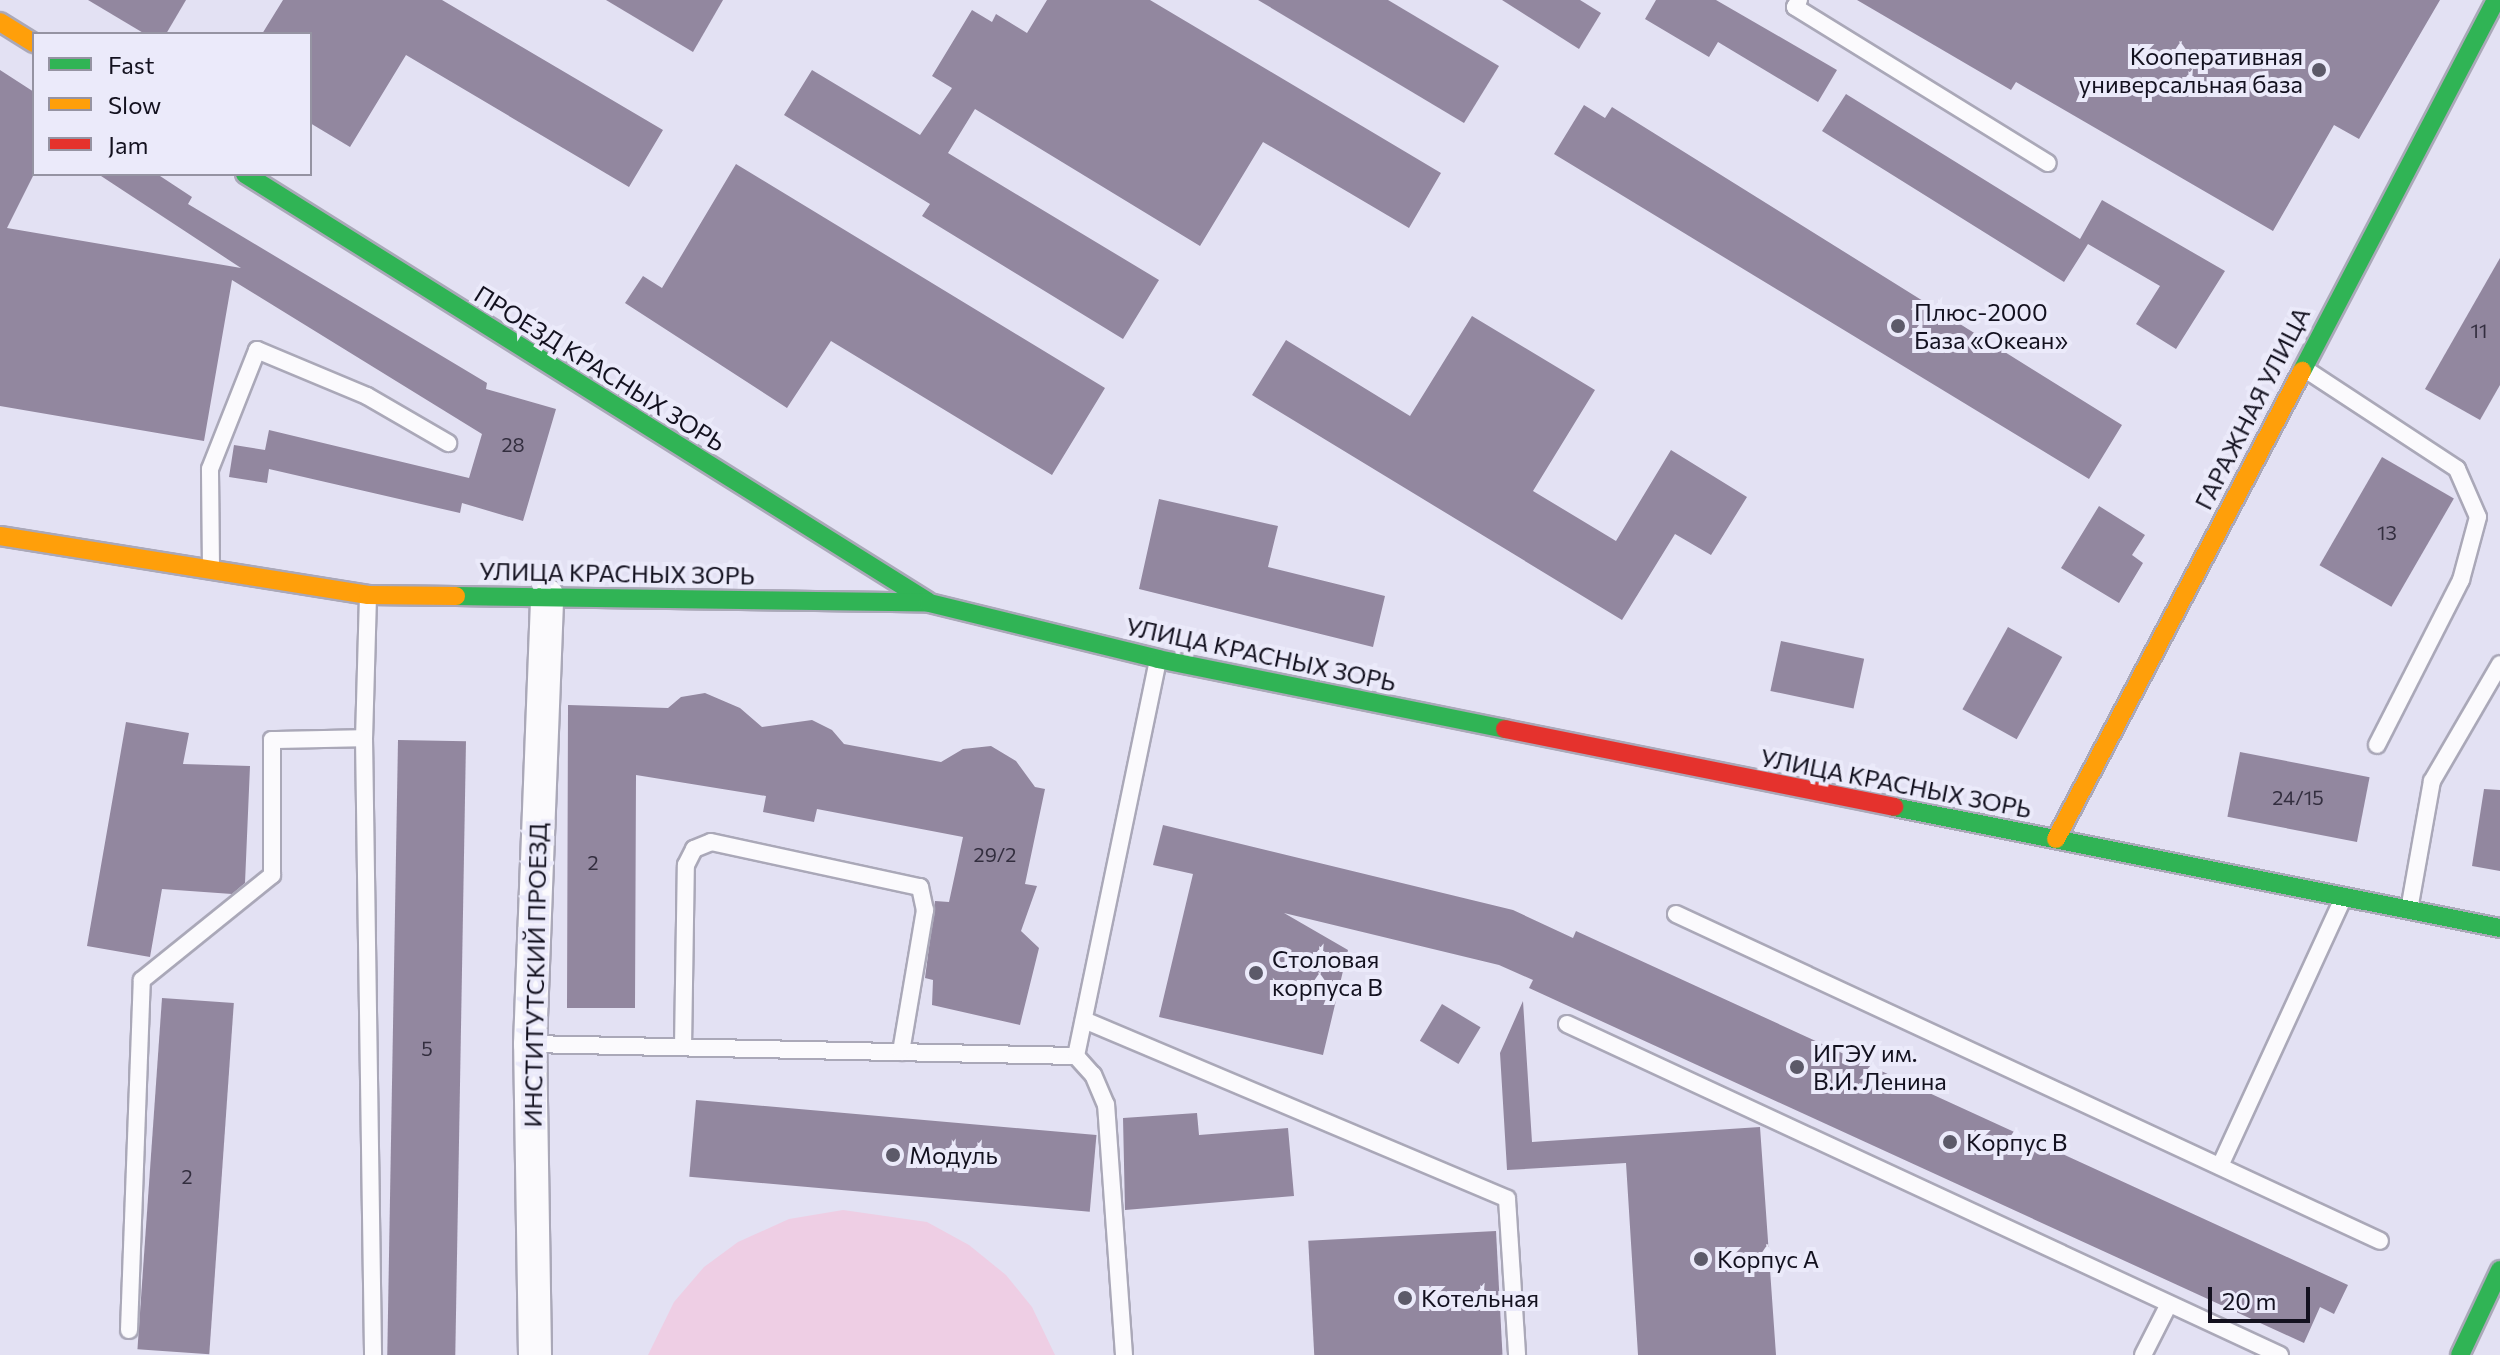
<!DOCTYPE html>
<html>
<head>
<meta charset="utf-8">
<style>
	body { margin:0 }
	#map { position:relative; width:2500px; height:1355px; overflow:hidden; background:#e3e1f3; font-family:Commissioner,sans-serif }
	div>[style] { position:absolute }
	.green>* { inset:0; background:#eecee4 }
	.building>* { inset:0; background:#92879f; transform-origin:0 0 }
	.roads { filter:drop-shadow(2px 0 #aaa8b8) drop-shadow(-2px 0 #aaa8b8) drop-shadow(0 2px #aaa8b8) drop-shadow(0 -2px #aaa8b8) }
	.lane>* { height:16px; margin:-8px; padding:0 8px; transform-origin:8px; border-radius:8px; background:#fbfafd }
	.street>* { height:32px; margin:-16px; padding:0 16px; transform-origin:16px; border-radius:16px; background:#fbfafd }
	.fast>* { height:18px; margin:-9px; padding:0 9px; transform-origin:9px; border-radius:9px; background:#30b455 }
	.slow>* { height:18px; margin:-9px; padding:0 9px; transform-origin:9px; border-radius:9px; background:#ff9f0a }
	.jam>* { height:18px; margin:-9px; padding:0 9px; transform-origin:9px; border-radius:9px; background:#e5322d }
	.dots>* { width:22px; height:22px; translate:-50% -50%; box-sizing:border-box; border:4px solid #ebeafa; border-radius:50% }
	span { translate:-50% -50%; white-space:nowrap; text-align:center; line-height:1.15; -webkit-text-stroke:8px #ebeafa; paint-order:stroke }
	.number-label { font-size:20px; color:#332e3f }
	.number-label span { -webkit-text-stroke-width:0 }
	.poi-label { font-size:24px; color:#13111f }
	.right { translate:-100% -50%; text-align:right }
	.left { translate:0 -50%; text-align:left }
	.street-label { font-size:24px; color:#13111f }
	.legend { position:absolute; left:32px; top:32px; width:280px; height:144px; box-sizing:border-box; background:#ebeafa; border:2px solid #9593a2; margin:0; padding:10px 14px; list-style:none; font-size:24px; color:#13111f }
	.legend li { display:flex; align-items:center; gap:16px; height:40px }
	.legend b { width:40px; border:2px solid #9593a2 }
	.scale { position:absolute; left:2208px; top:1287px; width:102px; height:36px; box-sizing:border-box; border:4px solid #13111f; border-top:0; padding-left:10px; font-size:24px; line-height:28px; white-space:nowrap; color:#13111f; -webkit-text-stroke:6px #ebeafa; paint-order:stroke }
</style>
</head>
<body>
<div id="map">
	<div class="green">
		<i style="clip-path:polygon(843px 1210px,927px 1222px,969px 1245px,1006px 1275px,1032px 1307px,1055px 1355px,648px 1355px,674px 1302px,704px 1267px,738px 1242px,789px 1219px)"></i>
	</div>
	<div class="building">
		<i style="clip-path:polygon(88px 0,186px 0,166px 34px,145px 34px)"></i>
		<i style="clip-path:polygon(283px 0,442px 0,663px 130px,629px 187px,406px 55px,350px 147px,310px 123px,310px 34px,262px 34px)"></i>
		<i style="clip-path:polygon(606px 0,723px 0,693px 52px)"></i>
		<i style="clip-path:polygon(1047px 0,1150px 0,1441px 173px,1409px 228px,1263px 142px,1200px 246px,975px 109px,948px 153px,1159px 280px,1123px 339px,922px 216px,930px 204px,784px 115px,812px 70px,920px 135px,952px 88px,932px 76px,972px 10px,992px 22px,996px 14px,1027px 33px)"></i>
		<i style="clip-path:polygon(1258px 0,1388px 0,1499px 66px,1464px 123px)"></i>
		<i style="clip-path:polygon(1502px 0,1580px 0,1601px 13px,1579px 49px)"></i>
		<i style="clip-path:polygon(1656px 0,1716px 0,1837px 70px,1818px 102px,1718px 42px,1709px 57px,1645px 19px)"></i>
		<i style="clip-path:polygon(1857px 0,2440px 0,2359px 139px,2334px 125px,2273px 231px,2016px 82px,2011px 90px)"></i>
		<i style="clip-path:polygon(0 70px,34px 92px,34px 174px,7px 228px,241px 268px,98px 174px,157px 174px,192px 197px,188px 204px,487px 383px,486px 389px,556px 409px,523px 521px,462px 503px,460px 513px,269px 469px,267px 483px,229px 477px,234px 445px,265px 450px,269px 430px,469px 478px,482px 434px,232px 280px,204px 441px,0 406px)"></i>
		<i style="clip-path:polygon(1846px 94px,2080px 239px,2102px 200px,2225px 271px,2176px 349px,2136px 324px,2160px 286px,2088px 244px,2064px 282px,1822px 131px)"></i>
		<i style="clip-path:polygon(1584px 105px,1605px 118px,1612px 107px,2122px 425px,2089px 479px,1554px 154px)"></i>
		<i style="clip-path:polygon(736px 164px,1105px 388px,1052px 475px,831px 341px,787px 408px,625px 303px,643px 276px,662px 288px)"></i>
		<i style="clip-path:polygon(2500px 258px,2500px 385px,2480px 420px,2425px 389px)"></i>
		<i style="clip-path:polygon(1472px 316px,1595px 390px,1533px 491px,1616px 541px,1671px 450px,1747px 497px,1711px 555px,1675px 534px,1622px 620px,1252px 395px,1286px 340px,1410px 416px)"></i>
		<i style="left:2382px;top:457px;width:83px;height:125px;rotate:30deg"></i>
		<i style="clip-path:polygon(1159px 499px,1278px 526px,1268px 567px,1385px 596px,1373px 647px,1139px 589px)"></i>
		<i style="clip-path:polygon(2099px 506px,2145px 535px,2132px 555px,2143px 563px,2119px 603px,2061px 568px)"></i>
		<i style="left:2008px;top:627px;width:62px;height:94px;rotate:29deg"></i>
		<i style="left:1781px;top:641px;width:85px;height:51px;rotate:12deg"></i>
		<i style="clip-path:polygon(705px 693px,740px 708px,762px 727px,812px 720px,832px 730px,844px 744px,941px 762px,963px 749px,991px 746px,1016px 761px,1035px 787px,1045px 789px,1025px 884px,1037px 886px,1021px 931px,1039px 948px,1020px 1025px,932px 1005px,933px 980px,925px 978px,935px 901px,949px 902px,963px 837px,817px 809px,814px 822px,763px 812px,766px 796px,636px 775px,635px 1008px,567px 1008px,568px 705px,668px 708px,681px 697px)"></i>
		<i style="clip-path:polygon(126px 722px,189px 733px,183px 764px,250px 766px,245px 883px,232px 894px,162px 889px,150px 957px,87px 946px)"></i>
		<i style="left:398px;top:740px;width:68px;height:615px;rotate:1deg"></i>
		<i style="left:2240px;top:752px;width:132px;height:66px;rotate:11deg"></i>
		<i style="clip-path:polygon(2484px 789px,2500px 790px,2500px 871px,2472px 866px)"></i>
		<i style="clip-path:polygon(1163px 825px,1513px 910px,1573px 938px,1576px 931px,2348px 1285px,2334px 1314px,2320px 1307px,2304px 1343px,1529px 988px,1533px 980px,1499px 965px,1284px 913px,1348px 950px,1323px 1055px,1159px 1017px,1193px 874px,1153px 865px)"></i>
		<i style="left:162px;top:998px;width:72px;height:352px;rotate:4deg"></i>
		<i style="clip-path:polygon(1523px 1001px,1532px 1142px,1760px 1127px,1776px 1355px,1638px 1355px,1626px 1163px,1507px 1170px,1500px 1053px)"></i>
		<i style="left:1442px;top:1004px;width:45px;height:43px;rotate:31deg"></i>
		<i style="left:696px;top:1100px;width:402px;height:77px;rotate:5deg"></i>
		<i style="clip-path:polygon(1197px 1113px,1199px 1135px,1288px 1128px,1294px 1196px,1125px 1210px,1123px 1118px)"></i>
		<i style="left:1496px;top:1231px;width:124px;height:188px;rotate:87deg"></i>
	</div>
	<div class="roads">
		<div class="lane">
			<i style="left:1799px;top:0;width:8px;rotate:120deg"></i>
			<i style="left:1795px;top:7px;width:297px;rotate:31.7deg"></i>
			<i style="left:2305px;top:369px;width:182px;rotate:33.3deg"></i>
			<i style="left:2457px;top:469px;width:52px;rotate:66.4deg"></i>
			<i style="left:2478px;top:517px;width:65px;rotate:105.1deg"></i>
			<i style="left:2461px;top:580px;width:185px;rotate:117deg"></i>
			<i style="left:211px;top:567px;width:98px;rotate:-90.6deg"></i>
			<i style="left:210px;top:469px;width:128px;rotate:-68.4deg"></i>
			<i style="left:257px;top:350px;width:119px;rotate:22.7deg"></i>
			<i style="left:367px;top:396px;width:94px;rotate:30.1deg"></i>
			<i style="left:368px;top:596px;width:142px;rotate:91.6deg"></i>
			<i style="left:364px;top:738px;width:617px;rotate:89.16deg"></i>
			<i style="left:2409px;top:910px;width:131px;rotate:-79.9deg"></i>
			<i style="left:2432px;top:781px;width:135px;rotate:-59.8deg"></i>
			<i style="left:1676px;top:914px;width:776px;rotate:24.91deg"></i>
			<i style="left:1084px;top:1020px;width:459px;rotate:22.9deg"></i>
			<i style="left:1507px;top:1199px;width:156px;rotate:86.3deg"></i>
			<i style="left:1567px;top:1024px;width:786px;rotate:24.9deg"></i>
			<i style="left:530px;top:1044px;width:546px;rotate:1.26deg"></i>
			<i style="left:683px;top:1047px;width:182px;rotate:-89.1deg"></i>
			<i style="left:686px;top:865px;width:18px;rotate:-63deg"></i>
			<i style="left:694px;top:849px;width:18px;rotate:-22deg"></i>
			<i style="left:711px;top:842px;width:214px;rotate:12.2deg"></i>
			<i style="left:920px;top:887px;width:24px;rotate:78deg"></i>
			<i style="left:925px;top:910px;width:144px;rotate:99.6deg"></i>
			<i style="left:2220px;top:1166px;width:294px;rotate:-65.3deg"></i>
			<i style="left:129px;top:1330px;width:350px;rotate:-87.9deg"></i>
			<i style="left:142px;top:980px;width:167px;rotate:-38.9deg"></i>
			<i style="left:272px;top:875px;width:135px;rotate:-90deg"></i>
			<i style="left:272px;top:740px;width:92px;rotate:-1.2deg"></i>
			<i style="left:1124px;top:1355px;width:251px;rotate:-94.1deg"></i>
			<i style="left:1106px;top:1105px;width:33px;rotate:-113deg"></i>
			<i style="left:1093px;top:1075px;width:25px;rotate:-132deg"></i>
			<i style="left:1076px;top:1056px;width:403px;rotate:-78.3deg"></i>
			<i style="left:2143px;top:1355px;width:57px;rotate:-63deg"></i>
		</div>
		<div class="street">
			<i style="left:535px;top:1355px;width:311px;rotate:-90.9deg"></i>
			<i style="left:530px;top:1044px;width:449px;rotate:-87.8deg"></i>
		</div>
		<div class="fast">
			<i style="left:245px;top:174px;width:805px;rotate:32.05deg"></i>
			<i style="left:2302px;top:371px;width:419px;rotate:-62.4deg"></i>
			<i style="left:456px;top:596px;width:473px;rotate:0.8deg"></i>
			<i style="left:929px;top:603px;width:236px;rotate:13.7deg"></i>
			<i style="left:1158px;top:659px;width:354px;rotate:11.4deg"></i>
			<i style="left:1894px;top:807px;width:618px;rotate:11.29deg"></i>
			<i style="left:2460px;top:1355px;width:94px;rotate:-64.8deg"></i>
		</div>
		<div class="slow">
			<i style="left:0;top:22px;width:40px;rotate:32deg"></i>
			<i style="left:0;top:536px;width:373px;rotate:9.1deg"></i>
			<i style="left:368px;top:595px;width:88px;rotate:0.7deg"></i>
			<i style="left:2056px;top:839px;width:529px;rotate:-62.27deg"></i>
		</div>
		<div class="jam">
			<i style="left:1505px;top:729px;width:397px;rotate:11.3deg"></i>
		</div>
	</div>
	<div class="dots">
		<i style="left:2319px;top:70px;background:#5c5a69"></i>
		<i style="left:1898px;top:326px;background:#5c5a69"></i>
		<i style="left:1256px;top:973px;background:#5c5a69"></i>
		<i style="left:1797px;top:1067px;background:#5c5a69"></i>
		<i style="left:1950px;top:1142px;background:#5c5a69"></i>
		<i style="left:893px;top:1155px;background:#5c5a69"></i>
		<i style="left:1701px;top:1259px;background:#5c5a69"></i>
		<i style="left:1405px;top:1298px;background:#5c5a69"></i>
	</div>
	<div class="number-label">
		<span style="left:2479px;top:330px">11</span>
		<span style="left:513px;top:444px">28</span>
		<span style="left:2387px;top:532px">13</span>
		<span style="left:2298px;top:797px">24/15</span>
		<span style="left:995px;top:854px">29/2</span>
		<span style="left:593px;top:862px">2</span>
		<span style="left:427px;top:1048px">5</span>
		<span style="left:187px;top:1176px">2</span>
	</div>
	<div class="poi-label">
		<span class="right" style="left:2303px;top:70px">Кооперативная<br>универсальная база</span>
		<span class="left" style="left:1914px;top:326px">Плюс-2000<br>База «Океан»</span>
		<span class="left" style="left:1272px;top:973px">Столовая<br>корпуса В</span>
		<span class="left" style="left:1813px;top:1067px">ИГЭУ им.<br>В.И. Ленина</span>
		<span class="left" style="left:1966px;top:1142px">Корпус В</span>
		<span class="left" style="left:909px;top:1155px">Модуль</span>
		<span class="left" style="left:1717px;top:1259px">Корпус А</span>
		<span class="left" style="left:1421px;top:1298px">Котельная</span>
	</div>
	<div class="street-label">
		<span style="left:600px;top:368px;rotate:32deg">ПРОЕЗД КРАСНЫХ ЗОРЬ</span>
		<span style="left:2252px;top:408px;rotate:-63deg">ГАРАЖНАЯ УЛИЦА</span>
		<span style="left:617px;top:573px;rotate:1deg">УЛИЦА КРАСНЫХ ЗОРЬ</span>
		<span style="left:1261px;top:654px;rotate:12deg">УЛИЦА КРАСНЫХ ЗОРЬ</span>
		<span style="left:1896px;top:783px;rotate:11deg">УЛИЦА КРАСНЫХ ЗОРЬ</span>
		<span style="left:535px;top:975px;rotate:-89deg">ИНСТИТУТСКИЙ ПРОЕЗД</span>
	</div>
	<ul class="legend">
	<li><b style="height:10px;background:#30b455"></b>Fast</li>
	<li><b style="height:10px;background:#ff9f0a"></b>Slow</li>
	<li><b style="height:10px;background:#e5322d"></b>Jam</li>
	</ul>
	<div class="scale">20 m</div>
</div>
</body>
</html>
